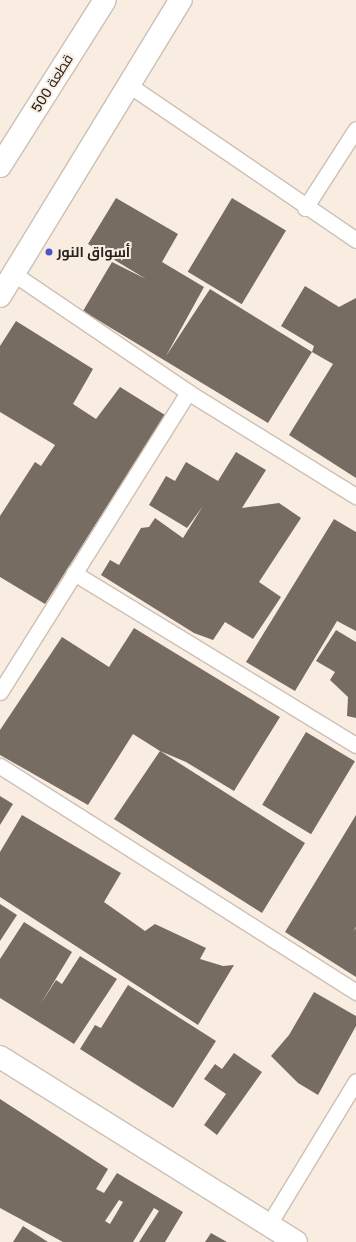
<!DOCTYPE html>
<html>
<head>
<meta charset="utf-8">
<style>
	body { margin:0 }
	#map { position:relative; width:356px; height:1242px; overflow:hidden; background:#f9ede2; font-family:"Golos Text",Cairo,sans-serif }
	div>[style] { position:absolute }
	.building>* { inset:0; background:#776c62; transform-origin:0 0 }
	.roads { filter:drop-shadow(1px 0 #ccc0b5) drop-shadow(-1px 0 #ccc0b5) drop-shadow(0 1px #ccc0b5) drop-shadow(0 -1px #ccc0b5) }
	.street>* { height:15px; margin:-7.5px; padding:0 7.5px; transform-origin:7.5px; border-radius:7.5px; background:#fff }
	.secondary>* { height:22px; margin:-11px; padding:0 11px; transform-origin:11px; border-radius:11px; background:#fff }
	.dots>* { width:11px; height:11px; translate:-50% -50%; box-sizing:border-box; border:2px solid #f9ede2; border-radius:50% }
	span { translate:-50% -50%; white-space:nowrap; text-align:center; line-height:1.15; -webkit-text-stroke:4px #f9ede2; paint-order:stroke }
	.street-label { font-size:14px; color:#27231e }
	.poi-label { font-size:14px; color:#27231e; font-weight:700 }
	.left { translate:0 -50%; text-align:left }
</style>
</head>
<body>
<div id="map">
	<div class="building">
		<i style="clip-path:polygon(116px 198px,178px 234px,162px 262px,204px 287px,166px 356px,210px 289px,312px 352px,268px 423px,83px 311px,112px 262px,146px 279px,88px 244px)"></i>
		<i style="left:232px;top:198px;width:63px;height:86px;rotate:31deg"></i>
		<i style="clip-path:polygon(305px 286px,339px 307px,356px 298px,356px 478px,289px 435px,333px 364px,312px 352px,314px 346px,281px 326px)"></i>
		<i style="clip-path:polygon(16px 321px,93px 369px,73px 404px,96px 419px,120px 387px,165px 415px,45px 604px,0 577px,0 516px,35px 462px,41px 466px,55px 445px,0 412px,0 346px)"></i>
		<i style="clip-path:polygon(236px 452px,266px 470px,242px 508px,279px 503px,301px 518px,259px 582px,281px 597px,253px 639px,225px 622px,213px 640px,194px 633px,101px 575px,110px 560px,119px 565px,141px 528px,149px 527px,155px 518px,183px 538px,203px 506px,187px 528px,149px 505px,166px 476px,175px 481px,186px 462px,218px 481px)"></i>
		<i style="clip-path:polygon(334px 519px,356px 532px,356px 631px,337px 621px,295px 691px,246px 662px)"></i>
		<i style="clip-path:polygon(134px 628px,280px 717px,234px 791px,186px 762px,160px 751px,305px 843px,262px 913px,114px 819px,160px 751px,133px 734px,88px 805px,0 755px,0 730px,62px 637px,109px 667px)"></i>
		<i style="clip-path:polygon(336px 630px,356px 642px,356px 718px,347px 716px,348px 697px,330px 680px,335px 672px,316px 661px)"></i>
		<i style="left:306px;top:732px;width:57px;height:85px;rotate:31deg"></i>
		<i style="clip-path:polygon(0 796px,13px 804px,0 825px)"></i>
		<i style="clip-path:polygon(22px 815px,121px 873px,104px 902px,145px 931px,155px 924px,206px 948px,200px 959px,223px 966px,234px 965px,198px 1025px,0 897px,0 852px)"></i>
		<i style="clip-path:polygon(356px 815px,356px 927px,353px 932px,356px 928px,356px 977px,285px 932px)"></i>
		<i style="clip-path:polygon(0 904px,17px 915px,0 941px)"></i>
		<i style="clip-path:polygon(24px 922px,72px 952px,40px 1005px,56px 980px,62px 984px,80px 956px,117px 979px,74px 1044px,0 998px,0 959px)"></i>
		<i style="clip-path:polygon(128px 985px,216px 1041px,173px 1108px,80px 1049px,95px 1025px,101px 1028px)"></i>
		<i style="clip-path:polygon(314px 992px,356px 1016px,356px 1026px,318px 1095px,298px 1083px,271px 1056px,289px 1035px)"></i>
		<i style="clip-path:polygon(234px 1053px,262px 1072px,217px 1135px,204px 1125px,226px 1094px,204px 1079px,215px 1064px,222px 1069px)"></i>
		<i style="clip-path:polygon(evenodd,0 1099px,108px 1169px,96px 1189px,104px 1193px,117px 1173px,183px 1212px,165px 1242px,139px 1242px,159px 1211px,154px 1208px,133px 1242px,63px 1242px,0 1208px,0 1099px,119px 1200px,123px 1202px,110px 1224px,105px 1221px,119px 1200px)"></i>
		<i style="clip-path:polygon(23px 1226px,48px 1242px,13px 1242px)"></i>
		<i style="clip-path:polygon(211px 1233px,227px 1242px,205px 1242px)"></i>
	</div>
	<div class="roads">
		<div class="street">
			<i style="left:129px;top:85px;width:275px;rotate:34.3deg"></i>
			<i style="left:305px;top:208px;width:94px;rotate:-57.2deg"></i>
			<i style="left:14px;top:274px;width:210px;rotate:34.1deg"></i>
			<i style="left:188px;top:392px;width:198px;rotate:31.8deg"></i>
			<i style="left:74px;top:573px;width:330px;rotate:31.4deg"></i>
			<i style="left:0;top:692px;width:354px;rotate:-57.9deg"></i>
			<i style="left:0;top:766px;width:422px;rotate:32.4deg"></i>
			<i style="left:269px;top:1224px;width:167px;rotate:-58.7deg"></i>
		</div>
		<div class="secondary">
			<i style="left:0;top:166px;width:196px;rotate:-57.7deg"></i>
			<i style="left:0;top:296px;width:347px;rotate:-58.6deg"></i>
			<i style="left:0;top:1057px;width:349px;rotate:32deg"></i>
		</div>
	</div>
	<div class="dots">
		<i style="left:49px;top:252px;background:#4b54c9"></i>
	</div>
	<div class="street-label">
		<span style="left:52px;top:83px;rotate:-58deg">قطعة 500</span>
	</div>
	<div class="poi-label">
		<span class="left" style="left:57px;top:252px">أسواق النور</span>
	</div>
</div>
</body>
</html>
